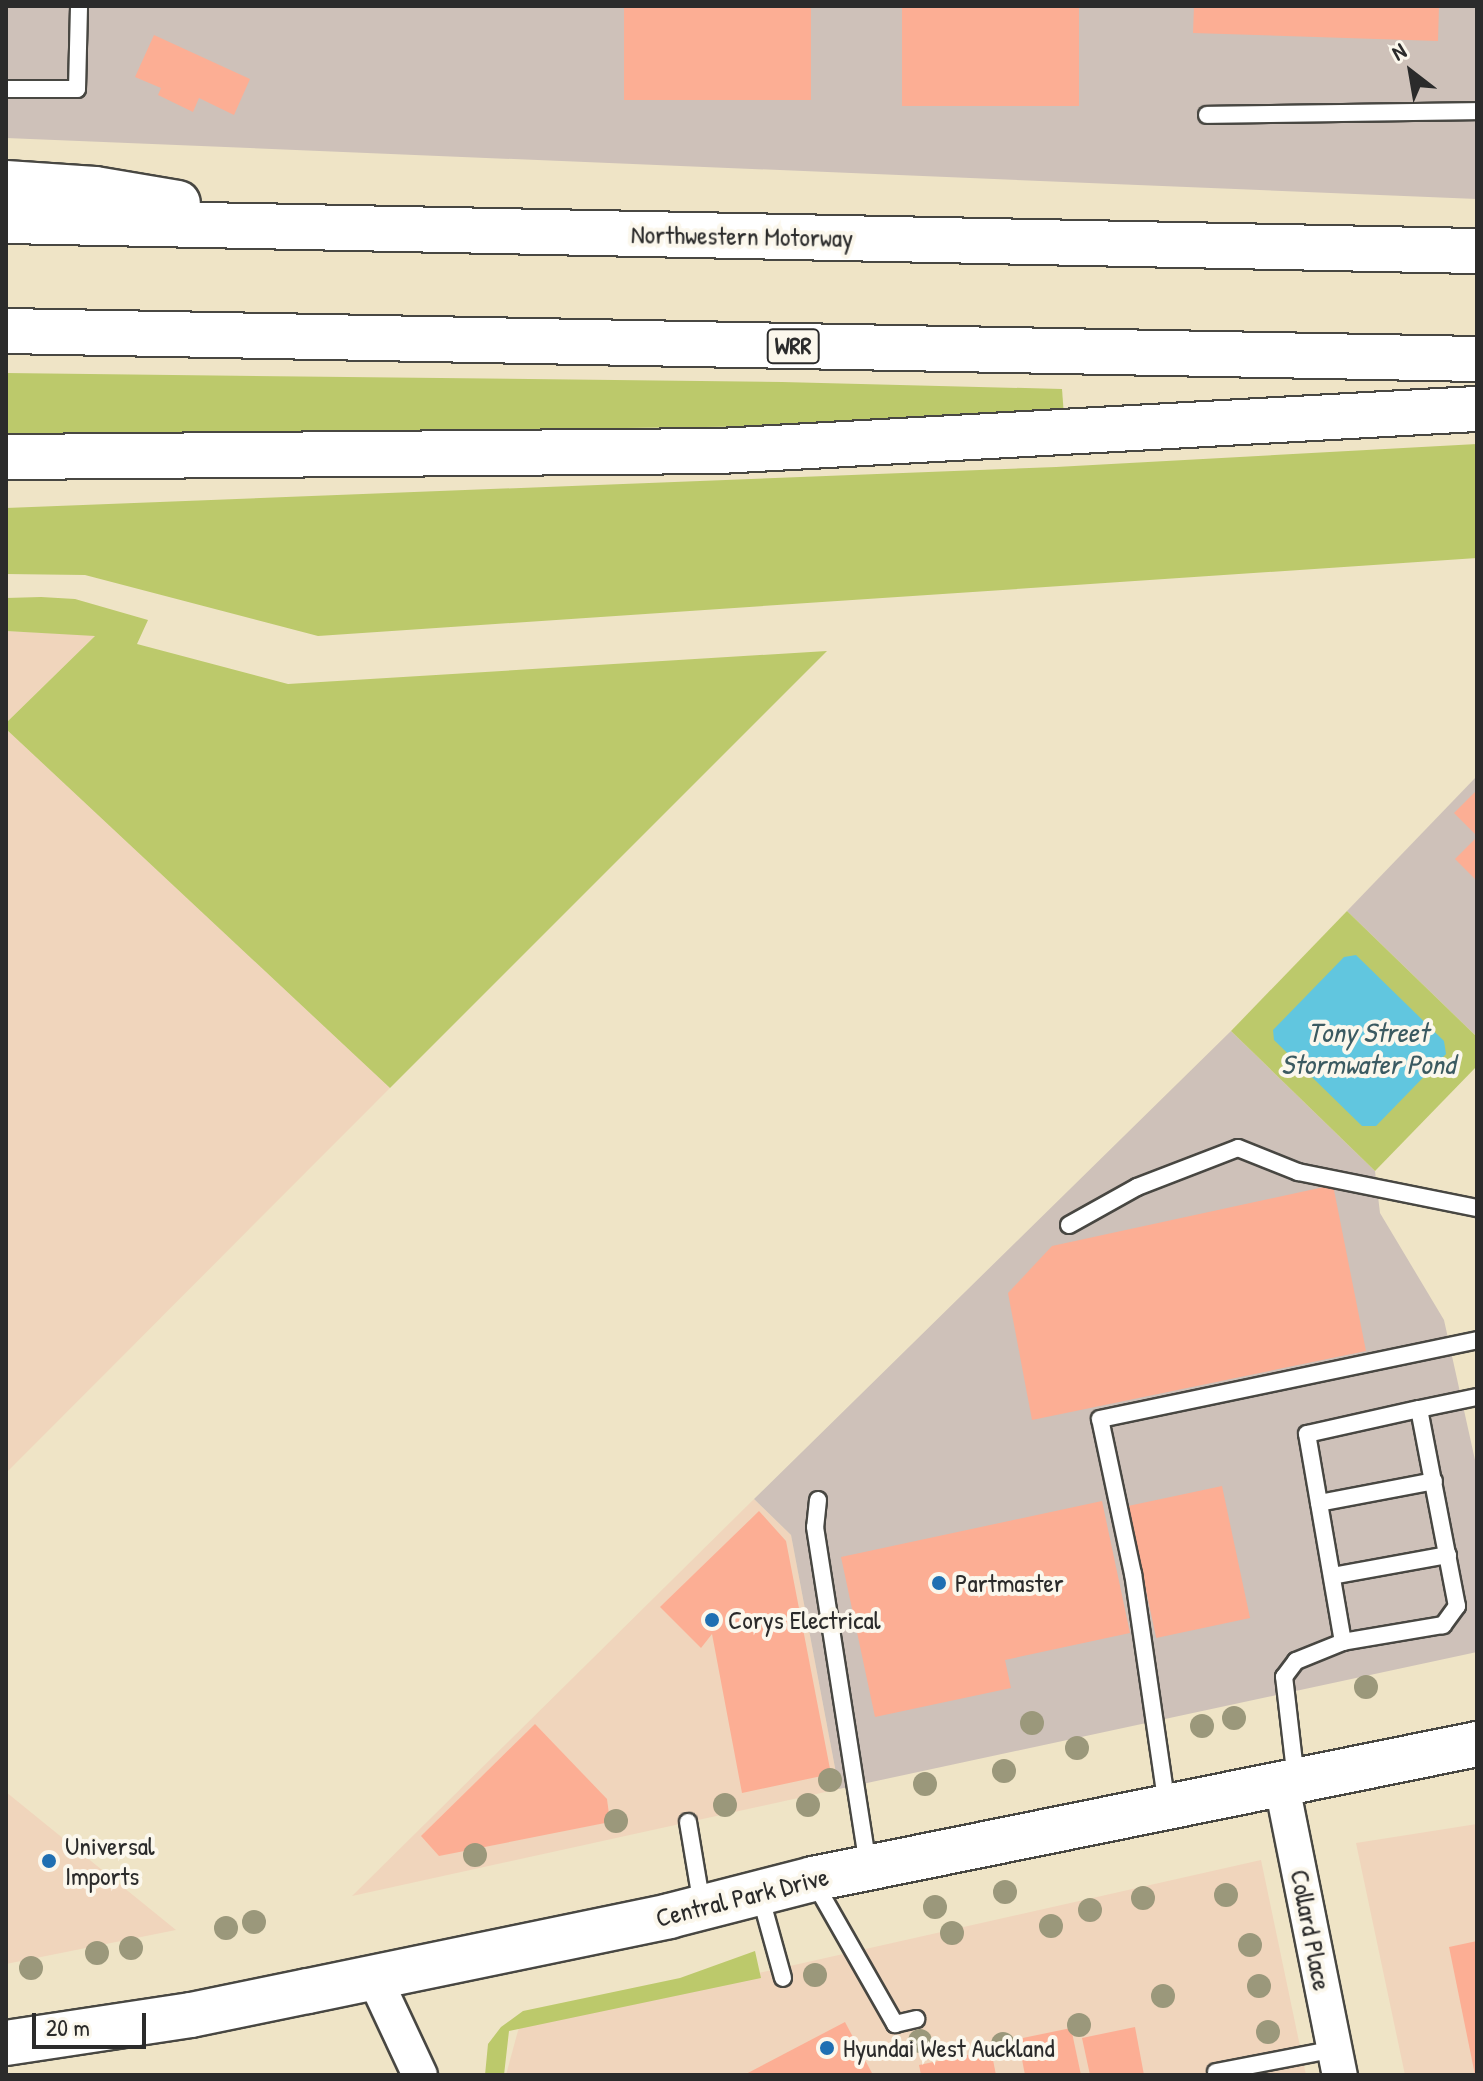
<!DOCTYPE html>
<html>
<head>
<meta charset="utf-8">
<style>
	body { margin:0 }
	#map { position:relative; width:1483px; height:2081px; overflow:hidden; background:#efe4c6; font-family:"Patrick Hand",sans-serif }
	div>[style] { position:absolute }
	.built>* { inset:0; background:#f0d5bc }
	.industrial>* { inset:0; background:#cec1b9 }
	.green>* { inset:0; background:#bcc96b }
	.water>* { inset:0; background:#61c6df }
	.building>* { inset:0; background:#fcae94; transform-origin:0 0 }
	.roads { filter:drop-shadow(2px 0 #484742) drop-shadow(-2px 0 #484742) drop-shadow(0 2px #484742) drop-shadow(0 -2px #484742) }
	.lane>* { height:16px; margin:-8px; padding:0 8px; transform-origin:8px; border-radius:8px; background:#fff }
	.street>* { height:34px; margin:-17px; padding:0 17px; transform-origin:17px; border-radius:17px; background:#fff }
	.secondary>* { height:44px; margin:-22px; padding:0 22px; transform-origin:22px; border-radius:22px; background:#fff }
	.highway>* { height:44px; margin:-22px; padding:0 22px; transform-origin:22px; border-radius:22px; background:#fff }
	.trees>* { width:24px; height:24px; margin:-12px; border-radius:50%; background:#9b987b }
	.dots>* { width:22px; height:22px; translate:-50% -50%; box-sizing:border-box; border:4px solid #fbf7ec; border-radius:50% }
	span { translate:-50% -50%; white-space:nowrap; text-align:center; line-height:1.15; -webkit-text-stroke:8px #fbf7ec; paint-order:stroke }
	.shield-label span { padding:2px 6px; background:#fbf7ec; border:2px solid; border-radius:6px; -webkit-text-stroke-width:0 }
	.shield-label { font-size:24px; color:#2b2b2b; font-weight:700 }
	.street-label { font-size:26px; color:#2b2b2b }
	.poi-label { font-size:26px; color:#2b2b2b }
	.left { translate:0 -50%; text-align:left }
	.water-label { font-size:28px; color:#3b5a61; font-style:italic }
	.frame { position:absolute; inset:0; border:8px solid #2b2b2b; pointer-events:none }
	.north { position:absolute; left:1371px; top:32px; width:80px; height:80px; -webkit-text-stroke:6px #fbf7ec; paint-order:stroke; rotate:329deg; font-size:22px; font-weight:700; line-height:32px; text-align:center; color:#2b2b2b }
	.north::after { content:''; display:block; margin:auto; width:28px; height:36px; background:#2b2b2b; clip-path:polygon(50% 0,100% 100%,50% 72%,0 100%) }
	.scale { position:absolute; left:32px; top:2013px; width:114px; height:36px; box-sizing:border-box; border:4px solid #2b2b2b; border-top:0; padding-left:10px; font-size:24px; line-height:28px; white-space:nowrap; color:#2b2b2b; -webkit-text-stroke:6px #fbf7ec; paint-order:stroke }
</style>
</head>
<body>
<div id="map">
	<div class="built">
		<i style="clip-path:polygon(6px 631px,96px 635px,6px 723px)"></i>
		<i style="clip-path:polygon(6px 729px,390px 1088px,6px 1473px)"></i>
		<i style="clip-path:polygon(754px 1499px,791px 1535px,839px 1789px,352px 1896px)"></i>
		<i style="clip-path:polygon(6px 1792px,176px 1930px,6px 1964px)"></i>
		<i style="clip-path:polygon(1477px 1824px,1477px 2075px,1405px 2075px,1356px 1843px)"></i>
		<i style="clip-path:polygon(1261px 1860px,1306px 2075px,506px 2075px,519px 2027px)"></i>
	</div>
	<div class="industrial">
		<i style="clip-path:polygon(6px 6px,1477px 6px,1477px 199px,6px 138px)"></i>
		<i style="clip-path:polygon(1477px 776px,1477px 1037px,1347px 911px)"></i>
		<i style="clip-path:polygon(1231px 1031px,1375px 1171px,1380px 1213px,1444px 1320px,1477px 1469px,1477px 1652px,839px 1789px,791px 1535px,754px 1499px)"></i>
	</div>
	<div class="green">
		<i style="clip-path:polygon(6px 373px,782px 382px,1062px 389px,1064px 416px,868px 425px,6px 436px)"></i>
		<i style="clip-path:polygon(1477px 444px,1477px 558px,318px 636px,85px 575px,6px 574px,6px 508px,1056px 467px)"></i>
		<i style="clip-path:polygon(41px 597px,75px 599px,148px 620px,137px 644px,288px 684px,827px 651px,390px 1088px,6px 729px,6px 723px,95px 636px,6px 631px,6px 598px)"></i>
		<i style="clip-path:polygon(1347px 911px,1477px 1037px,1477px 1066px,1375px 1171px,1231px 1031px)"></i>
		<i style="clip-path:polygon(755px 1951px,761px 1978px,509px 2031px,504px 2075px,485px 2075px,488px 2044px,501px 2027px,523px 2011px,680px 1978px)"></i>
	</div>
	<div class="water">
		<i style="clip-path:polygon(1356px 955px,1444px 1041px,1446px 1054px,1376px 1126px,1362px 1126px,1274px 1040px,1273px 1030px,1344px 957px)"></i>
	</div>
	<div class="building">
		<i style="left:624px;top:6px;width:187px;height:94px"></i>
		<i style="left:902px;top:6px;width:177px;height:100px"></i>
		<i style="clip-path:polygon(1194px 6px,1439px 6px,1438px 41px,1193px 33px)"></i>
		<i style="clip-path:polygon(154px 35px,250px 79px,234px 115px,199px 98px,193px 112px,158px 95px,161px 88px,135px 77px)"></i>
		<i style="clip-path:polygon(1477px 790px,1477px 836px,1454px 813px)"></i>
		<i style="clip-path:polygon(1477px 837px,1477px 881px,1455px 859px)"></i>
		<i style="clip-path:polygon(1333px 1185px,1366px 1351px,1032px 1420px,1008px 1293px,1052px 1246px)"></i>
		<i style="left:1222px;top:1486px;width:135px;height:96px;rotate:78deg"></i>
		<i style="clip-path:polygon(1102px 1501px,1130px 1633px,1005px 1660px,1011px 1688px,875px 1717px,841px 1557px)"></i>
		<i style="clip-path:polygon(759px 1511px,786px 1541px,831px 1774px,742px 1793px,712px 1634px,701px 1648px,660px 1607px)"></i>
		<i style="clip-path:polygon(535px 1724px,607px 1799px,610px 1822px,439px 1856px,421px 1836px)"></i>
		<i style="clip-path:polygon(1477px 1941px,1477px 2075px,1475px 2075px,1449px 1947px)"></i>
		<i style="clip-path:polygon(845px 2022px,873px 2075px,744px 2075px)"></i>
		<i style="clip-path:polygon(1135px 2027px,1144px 2075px,1090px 2075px,1082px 2038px)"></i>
		<i style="clip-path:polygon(1071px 2028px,1081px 2075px,1025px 2075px,1018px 2039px)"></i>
		<i style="clip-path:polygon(991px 2050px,996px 2075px,921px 2075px,919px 2065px)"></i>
	</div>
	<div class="roads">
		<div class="lane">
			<i style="left:6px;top:89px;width:71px"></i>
			<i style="left:77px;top:89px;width:83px;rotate:-88.6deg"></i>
			<i style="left:1207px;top:115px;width:270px;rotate:-0.8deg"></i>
			<i style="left:1069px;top:1225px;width:78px;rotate:-29.2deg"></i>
			<i style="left:1137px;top:1187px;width:108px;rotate:-21.1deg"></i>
			<i style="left:1238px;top:1148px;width:65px;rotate:21.8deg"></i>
			<i style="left:1298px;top:1172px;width:183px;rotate:11.4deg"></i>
			<i style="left:1419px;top:1409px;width:201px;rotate:79.1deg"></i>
			<i style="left:1457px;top:1606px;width:24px;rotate:126deg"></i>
			<i style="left:1443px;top:1625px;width:101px;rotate:170.4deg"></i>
			<i style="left:1343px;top:1642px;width:211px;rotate:-99.8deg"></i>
			<i style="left:1307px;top:1434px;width:115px;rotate:-12.6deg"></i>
			<i style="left:1419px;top:1409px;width:59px;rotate:-11.7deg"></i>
			<i style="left:818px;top:1500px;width:27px;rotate:96deg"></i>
			<i style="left:815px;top:1527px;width:343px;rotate:81.1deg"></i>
			<i style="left:1319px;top:1503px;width:117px;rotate:-10.8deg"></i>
			<i style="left:1332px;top:1576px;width:118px;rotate:-10.3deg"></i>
			<i style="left:1296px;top:1780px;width:104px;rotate:-96.6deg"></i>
			<i style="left:1284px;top:1677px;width:20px;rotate:-53deg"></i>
			<i style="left:1296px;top:1661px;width:51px;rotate:-22deg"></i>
			<i style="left:1167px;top:1806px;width:234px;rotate:-98.3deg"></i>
			<i style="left:1133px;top:1574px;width:158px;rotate:-102deg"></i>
			<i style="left:1100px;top:1419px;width:385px;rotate:-11.8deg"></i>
			<i style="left:688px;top:1822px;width:85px;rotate:80.5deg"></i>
			<i style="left:813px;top:1880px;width:166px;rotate:60.3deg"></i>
			<i style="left:895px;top:2024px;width:22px;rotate:-13deg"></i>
			<i style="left:760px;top:1895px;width:86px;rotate:74.5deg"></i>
			<i style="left:1216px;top:2072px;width:121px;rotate:-10.9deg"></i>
		</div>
		<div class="street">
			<i style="left:1282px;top:1786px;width:295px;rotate:78.7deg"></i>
			<i style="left:374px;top:1977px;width:108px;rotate:64.9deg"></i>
		</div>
		<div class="secondary">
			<i style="left:6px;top:2043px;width:187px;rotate:-8.6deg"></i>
			<i style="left:191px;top:2015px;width:119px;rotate:-11.6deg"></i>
			<i style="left:308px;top:1991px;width:369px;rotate:-11.7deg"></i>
			<i style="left:669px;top:1916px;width:149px;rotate:-14.4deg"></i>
			<i style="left:813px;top:1879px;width:678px;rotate:-11.49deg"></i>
		</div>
		<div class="highway">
			<i style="left:6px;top:183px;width:89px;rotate:3.9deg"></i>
			<i style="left:95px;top:189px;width:84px;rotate:9.6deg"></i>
			<i style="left:6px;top:221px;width:1471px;rotate:1.17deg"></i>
			<i style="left:6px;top:331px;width:1471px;rotate:1.09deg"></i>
			<i style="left:6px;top:457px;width:714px;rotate:-0.48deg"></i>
			<i style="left:720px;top:451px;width:758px;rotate:-3.18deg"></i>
		</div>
	</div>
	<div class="trees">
		<i style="left:1366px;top:1687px"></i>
		<i style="left:1234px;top:1718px"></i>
		<i style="left:1032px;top:1723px"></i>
		<i style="left:1202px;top:1726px"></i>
		<i style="left:1077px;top:1748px"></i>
		<i style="left:1004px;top:1771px"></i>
		<i style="left:830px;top:1780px"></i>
		<i style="left:925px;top:1784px"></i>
		<i style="left:725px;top:1805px"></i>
		<i style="left:808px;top:1805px"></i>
		<i style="left:616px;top:1821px"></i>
		<i style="left:475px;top:1855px"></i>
		<i style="left:1005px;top:1892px"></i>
		<i style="left:1226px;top:1895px"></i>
		<i style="left:1143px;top:1898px"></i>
		<i style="left:935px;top:1907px"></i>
		<i style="left:1090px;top:1910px"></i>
		<i style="left:254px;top:1922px"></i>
		<i style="left:1051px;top:1926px"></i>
		<i style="left:226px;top:1928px"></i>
		<i style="left:952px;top:1933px"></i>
		<i style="left:1250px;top:1945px"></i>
		<i style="left:131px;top:1948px"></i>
		<i style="left:97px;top:1953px"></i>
		<i style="left:31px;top:1968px"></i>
		<i style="left:815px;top:1975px"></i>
		<i style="left:1259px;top:1986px"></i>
		<i style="left:1163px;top:1996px"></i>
		<i style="left:1079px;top:2025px"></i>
		<i style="left:1268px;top:2032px"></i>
		<i style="left:920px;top:2041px"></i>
		<i style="left:1003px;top:2044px"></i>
	</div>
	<div class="dots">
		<i style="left:939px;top:1583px;background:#1f6fb2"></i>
		<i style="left:712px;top:1620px;background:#1f6fb2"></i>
		<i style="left:49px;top:1861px;background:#1f6fb2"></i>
		<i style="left:827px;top:2048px;background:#1f6fb2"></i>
	</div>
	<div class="shield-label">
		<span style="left:793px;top:346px">WRR</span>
	</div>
	<div class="street-label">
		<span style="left:742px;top:236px;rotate:1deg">Northwestern Motorway</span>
		<span style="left:742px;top:1897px;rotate:-14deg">Central Park Drive</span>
		<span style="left:1311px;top:1930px;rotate:79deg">Collard Place</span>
	</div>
	<div class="poi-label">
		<span class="left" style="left:955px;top:1583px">Partmaster</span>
		<span class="left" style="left:728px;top:1620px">Corys Electrical</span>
		<span class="left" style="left:65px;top:1861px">Universal<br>Imports</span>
		<span class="left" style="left:843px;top:2048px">Hyundai West Auckland</span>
	</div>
	<div class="water-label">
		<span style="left:1368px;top:1048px">Tony Street<br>Stormwater Pond</span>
	</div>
	<div class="frame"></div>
	<div class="north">N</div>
	<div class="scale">20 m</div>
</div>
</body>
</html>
